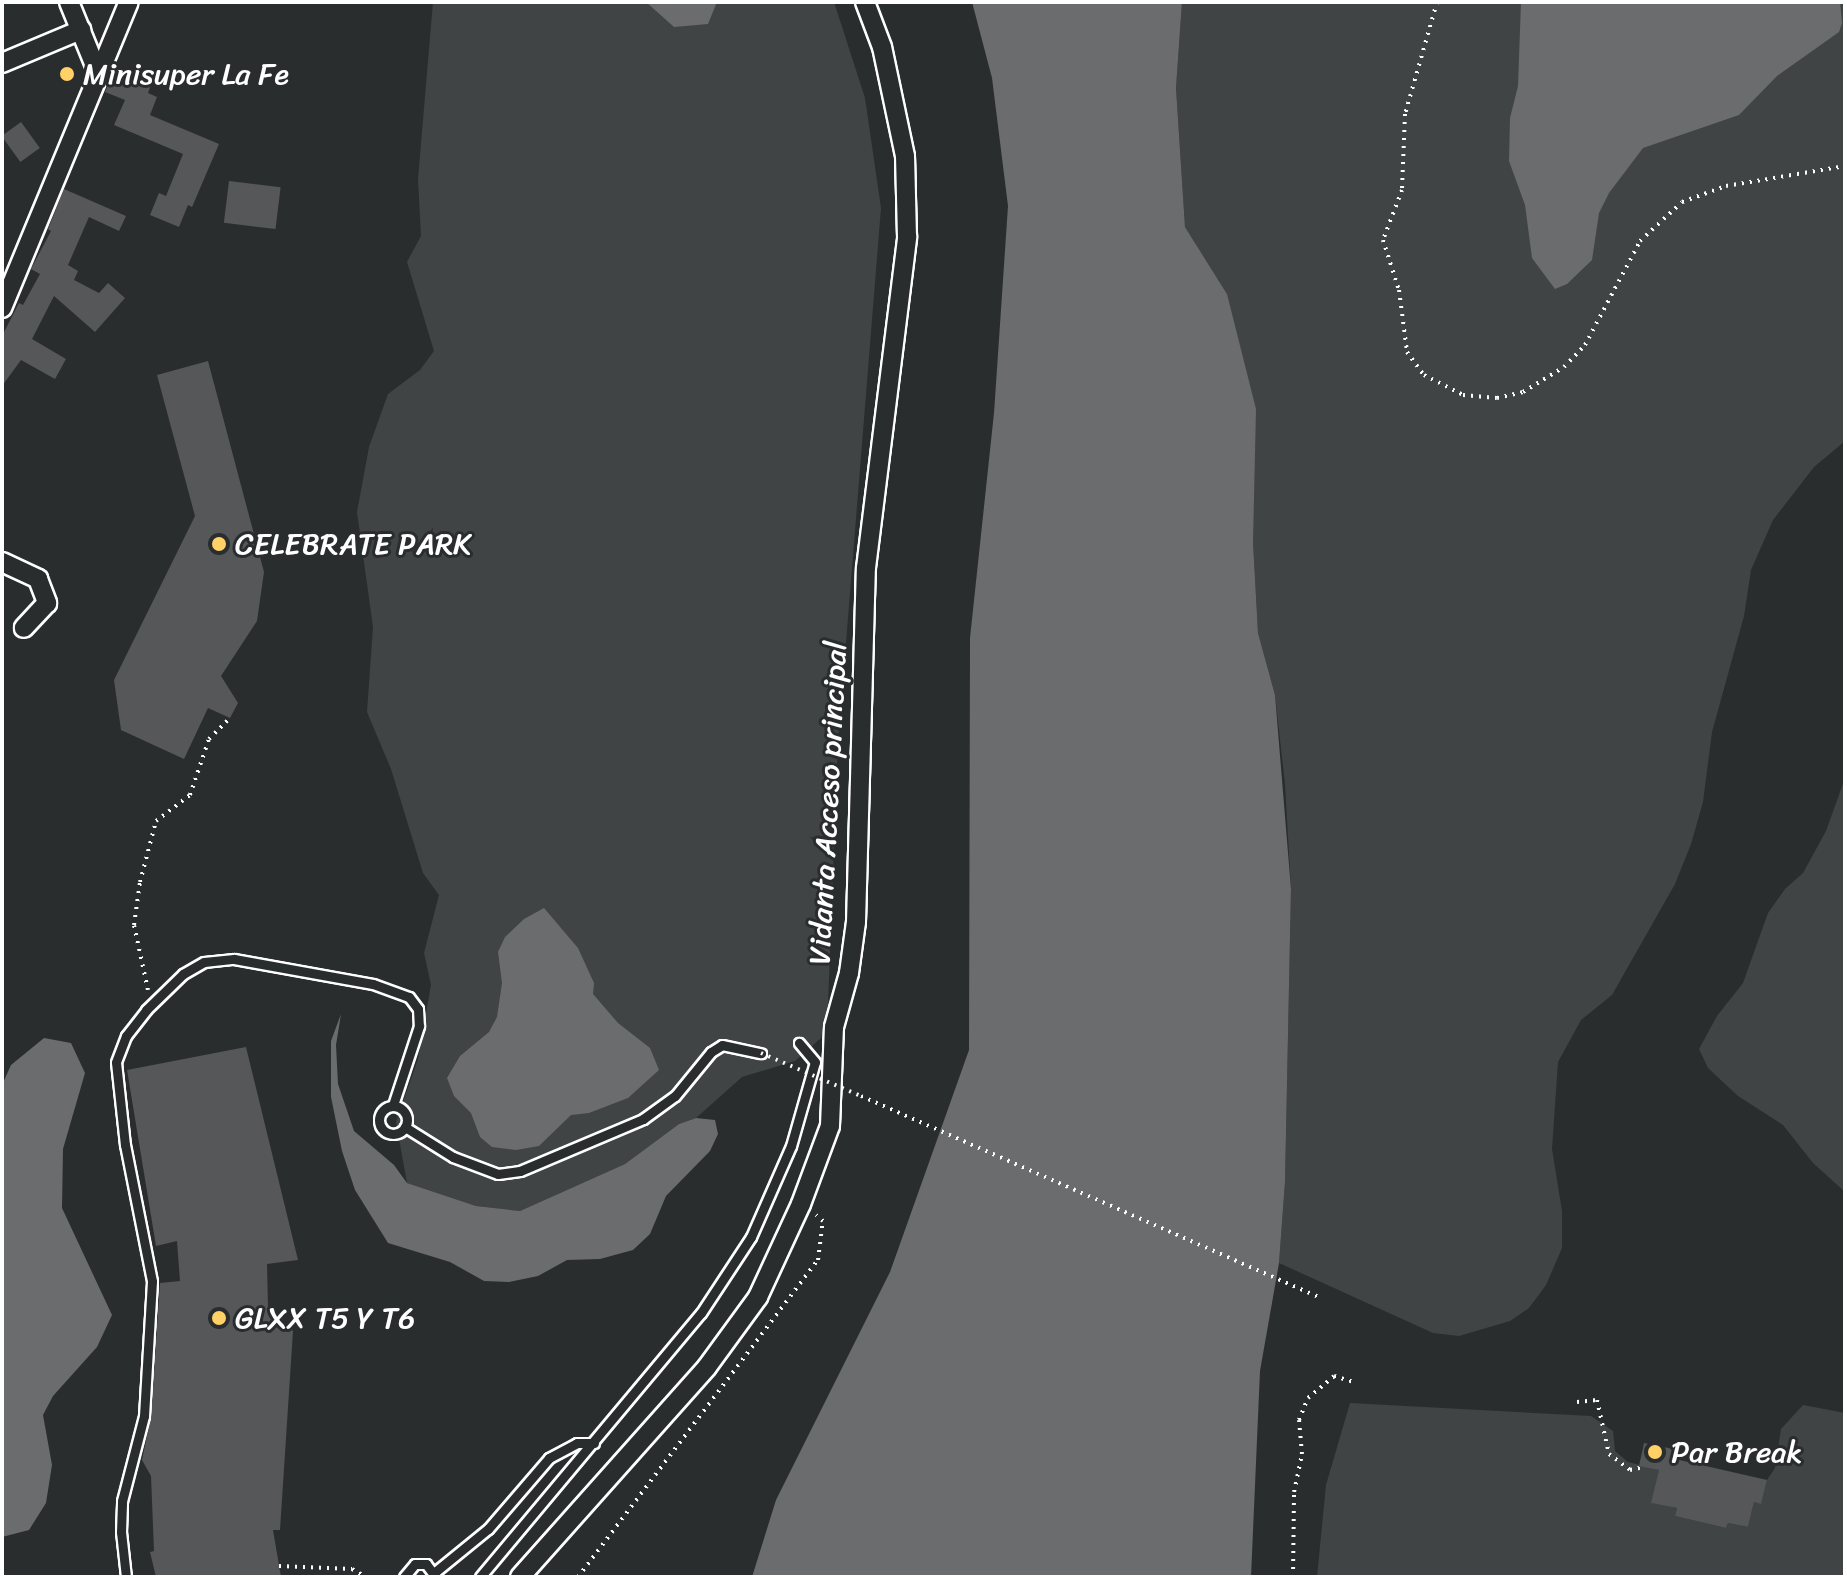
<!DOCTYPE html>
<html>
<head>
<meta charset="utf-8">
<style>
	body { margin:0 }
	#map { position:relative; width:1847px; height:1579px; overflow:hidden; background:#2a2d2e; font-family:Sriracha,sans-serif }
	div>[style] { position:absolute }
	.green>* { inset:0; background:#414445 }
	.water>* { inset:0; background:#6a6c6d }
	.building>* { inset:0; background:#555758; transform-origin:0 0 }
	.path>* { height:4px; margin-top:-2px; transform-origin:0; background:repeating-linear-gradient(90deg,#fff 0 2px,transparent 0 8px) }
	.roads { filter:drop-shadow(2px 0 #fff) drop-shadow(-2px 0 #fff) drop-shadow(0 2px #fff) drop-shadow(0 -2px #fff) }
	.lane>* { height:9px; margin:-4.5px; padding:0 4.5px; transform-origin:4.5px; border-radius:4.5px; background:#2a2d2e }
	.lane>.ring { margin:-4.5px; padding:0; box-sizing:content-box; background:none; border:9px solid #2a2d2e; border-radius:50% }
	.street>* { height:18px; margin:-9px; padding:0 9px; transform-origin:9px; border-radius:9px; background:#2a2d2e }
	.path-bridge>* { height:4px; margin-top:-2px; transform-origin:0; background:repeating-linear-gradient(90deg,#fff 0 2px,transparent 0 8px) }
	.dots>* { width:22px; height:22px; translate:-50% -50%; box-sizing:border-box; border:4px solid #2a2d2e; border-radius:50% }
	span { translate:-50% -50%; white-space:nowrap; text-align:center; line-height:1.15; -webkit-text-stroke:6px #2a2d2e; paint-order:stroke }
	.poi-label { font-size:30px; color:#fff }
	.left { translate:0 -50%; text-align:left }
	.street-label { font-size:30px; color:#fff }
	.frame { position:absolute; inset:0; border:4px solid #fff; pointer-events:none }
</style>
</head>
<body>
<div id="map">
	<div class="green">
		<i style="clip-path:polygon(433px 2px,834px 2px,865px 98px,881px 208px,838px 742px,828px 1004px,821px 1038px,795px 1061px,742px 1077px,696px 1118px,679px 1124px,625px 1164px,520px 1211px,476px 1206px,407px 1183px,396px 1122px,418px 1059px,431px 985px,424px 953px,439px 895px,423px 873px,391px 769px,367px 712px,373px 627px,357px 512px,369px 447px,388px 394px,420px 370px,434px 351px,407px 262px,421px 236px,418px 179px)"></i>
		<i style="clip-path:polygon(1182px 2px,1845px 2px,1845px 441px,1814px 467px,1773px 520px,1751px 570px,1744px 616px,1712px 732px,1703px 802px,1691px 844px,1675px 884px,1612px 995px,1581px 1020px,1558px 1062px,1552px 1149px,1562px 1211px,1562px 1248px,1546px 1285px,1529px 1308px,1510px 1321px,1459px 1336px,1433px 1333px,1279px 1263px,1285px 1182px,1291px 889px,1285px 784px,1275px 695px,1258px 633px,1253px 542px,1227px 294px,1185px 227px,1176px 88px)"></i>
		<i style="clip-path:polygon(1845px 778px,1845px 1192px,1813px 1163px,1783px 1125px,1738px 1096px,1708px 1068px,1699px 1049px,1717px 1016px,1743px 983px,1768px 913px,1785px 889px,1803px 873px,1826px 831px)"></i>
		<i style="clip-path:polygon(1350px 1403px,1591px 1416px,1613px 1431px,1615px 1451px,1628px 1462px,1659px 1470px,1652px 1503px,1677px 1508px,1675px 1516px,1726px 1528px,1728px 1523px,1748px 1527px,1754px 1502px,1761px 1503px,1767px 1480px,1775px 1468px,1781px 1429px,1803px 1405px,1845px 1413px,1845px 1577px,1317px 1577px,1326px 1485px)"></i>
	</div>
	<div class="water">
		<i style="clip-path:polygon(646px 2px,717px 2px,708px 24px,674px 27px)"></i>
		<i style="clip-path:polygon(972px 2px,1182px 2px,1176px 88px,1185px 227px,1227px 294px,1256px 409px,1253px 542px,1258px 633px,1275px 695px,1291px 889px,1285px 1182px,1279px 1263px,1260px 1371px,1251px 1577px,752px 1577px,776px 1500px,890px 1272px,969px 1050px,970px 638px,994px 413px,1008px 206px,992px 78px)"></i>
		<i style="clip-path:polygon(1521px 2px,1840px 2px,1842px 23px,1839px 32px,1777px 76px,1739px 115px,1643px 148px,1609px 193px,1599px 213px,1592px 260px,1567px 284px,1555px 289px,1532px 258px,1525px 205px,1509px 161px,1510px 118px,1518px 86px)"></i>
		<i style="clip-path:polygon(544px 908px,578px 948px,594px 983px,593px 994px,618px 1023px,650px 1048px,659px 1070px,628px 1098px,589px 1113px,571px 1115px,539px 1146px,516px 1150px,492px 1147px,480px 1137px,471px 1113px,454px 1096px,447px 1078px,460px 1056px,489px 1032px,497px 1017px,502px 983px,498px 952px,505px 937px,524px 919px)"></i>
		<i style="clip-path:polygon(341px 1014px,336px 1045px,338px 1084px,354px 1131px,394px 1165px,407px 1183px,476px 1206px,520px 1211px,625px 1164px,679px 1124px,696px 1118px,715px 1120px,718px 1134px,710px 1151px,666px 1196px,650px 1234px,633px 1250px,600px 1259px,567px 1260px,538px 1276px,509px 1282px,484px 1281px,450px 1262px,388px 1243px,355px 1190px,342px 1151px,331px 1097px,331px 1041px)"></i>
		<i style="clip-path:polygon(44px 1038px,71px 1043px,85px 1073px,63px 1149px,62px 1208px,112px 1315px,97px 1347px,53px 1396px,43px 1415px,52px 1465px,46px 1503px,29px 1530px,2px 1537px,2px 1085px,11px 1065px)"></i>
	</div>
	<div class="building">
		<i style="clip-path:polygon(114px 70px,151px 85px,148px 93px,157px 97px,150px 115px,219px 144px,192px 207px,188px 205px,179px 227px,150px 215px,159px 193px,166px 196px,183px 154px,114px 125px,125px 100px,105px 92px)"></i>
		<i style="left:21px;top:122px;width:32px;height:24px;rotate:54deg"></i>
		<i style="left:229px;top:181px;width:52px;height:42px;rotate:7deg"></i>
		<i style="clip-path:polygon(64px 189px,126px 216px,119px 231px,89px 217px,68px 265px,78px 271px,74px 280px,99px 293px,108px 283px,125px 298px,95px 332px,54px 296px,32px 339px,66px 359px,55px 379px,21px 360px,2px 386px,2px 336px,19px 303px,23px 305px,40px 274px,31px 269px,51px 231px,48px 229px)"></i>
		<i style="clip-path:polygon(208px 361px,264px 572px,257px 621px,221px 676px,238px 703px,230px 718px,208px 708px,184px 759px,121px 730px,114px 680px,195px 516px,157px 375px)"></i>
		<i style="clip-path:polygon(246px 1047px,298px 1260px,267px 1264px,268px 1306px,293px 1331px,280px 1530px,273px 1530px,281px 1577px,156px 1577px,150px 1552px,154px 1551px,151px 1476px,142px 1460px,151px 1417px,160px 1283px,180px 1281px,177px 1241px,156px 1246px,127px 1070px)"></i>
		<i style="clip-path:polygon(1644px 1443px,1678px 1450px,1675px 1459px,1767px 1480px,1761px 1504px,1754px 1502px,1748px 1527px,1728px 1523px,1726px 1528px,1675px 1516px,1677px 1508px,1651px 1503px,1659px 1470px,1639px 1466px)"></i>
	</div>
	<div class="path">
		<i style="left:1437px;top:2px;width:116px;rotate:105.9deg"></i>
		<i style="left:1405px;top:114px;width:76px;rotate:92.3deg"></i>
		<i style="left:1402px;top:190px;width:53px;rotate:110.8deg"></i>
		<i style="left:1383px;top:240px;width:52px;rotate:72.3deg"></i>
		<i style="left:1399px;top:290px;width:63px;rotate:82.6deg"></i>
		<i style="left:1407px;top:352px;width:29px;rotate:54deg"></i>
		<i style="left:1424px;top:375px;width:44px;rotate:27.1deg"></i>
		<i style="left:1463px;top:395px;width:34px;rotate:5deg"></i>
		<i style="left:1497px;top:398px;width:27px;rotate:-13deg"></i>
		<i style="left:1523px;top:392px;width:48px;rotate:-31.4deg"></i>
		<i style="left:1564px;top:367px;width:30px;rotate:-46deg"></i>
		<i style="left:1585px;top:345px;width:118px;rotate:-62.1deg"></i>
		<i style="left:1640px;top:241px;width:57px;rotate:-42.9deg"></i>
		<i style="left:1682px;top:202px;width:47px;rotate:-20deg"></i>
		<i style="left:1726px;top:186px;width:121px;rotate:-9.5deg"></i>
		<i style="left:148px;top:990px;width:66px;rotate:-102.2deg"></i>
		<i style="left:134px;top:925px;width:43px;rotate:-82.1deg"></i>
		<i style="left:140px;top:882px;width:63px;rotate:-75.3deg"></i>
		<i style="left:156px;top:821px;width:43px;rotate:-37.4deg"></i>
		<i style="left:190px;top:795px;width:59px;rotate:-71.3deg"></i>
		<i style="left:209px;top:739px;width:28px;rotate:-45deg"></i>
		<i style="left:861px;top:1096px;width:502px;rotate:23.71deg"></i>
		<i style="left:1577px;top:1402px;width:20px;rotate:-6deg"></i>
		<i style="left:1597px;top:1400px;width:55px;rotate:77.5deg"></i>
		<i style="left:1609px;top:1454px;width:26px;rotate:37deg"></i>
		<i style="left:1630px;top:1470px;width:14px;rotate:-12deg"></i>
		<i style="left:279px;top:1566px;width:73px;rotate:2.4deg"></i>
		<i style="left:352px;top:1569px;width:16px;rotate:30deg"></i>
		<i style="left:578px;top:1577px;width:398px;rotate:-52.9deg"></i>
		<i style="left:818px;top:1260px;width:39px;rotate:-83deg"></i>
		<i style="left:823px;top:1221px;width:9px;rotate:-139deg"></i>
		<i style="left:1293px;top:1577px;width:85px;rotate:-89.3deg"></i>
		<i style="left:1294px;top:1492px;width:39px;rotate:-78deg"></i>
		<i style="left:1302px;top:1454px;width:34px;rotate:-95deg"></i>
		<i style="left:1299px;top:1420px;width:24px;rotate:-68deg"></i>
		<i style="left:1308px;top:1398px;width:34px;rotate:-40deg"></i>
		<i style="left:1334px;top:1376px;width:21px;rotate:17deg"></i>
	</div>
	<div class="roads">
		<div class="lane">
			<i class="ring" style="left:379px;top:1106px;width:19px;height:19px"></i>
			<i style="left:405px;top:1127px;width:57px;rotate:32deg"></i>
			<i style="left:453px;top:1157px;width:48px;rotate:20.7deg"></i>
			<i style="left:498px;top:1174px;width:22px;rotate:-8deg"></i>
			<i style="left:520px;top:1171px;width:134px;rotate:-22.9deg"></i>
			<i style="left:643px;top:1119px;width:39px;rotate:-36deg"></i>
			<i style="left:675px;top:1096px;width:57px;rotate:-50.7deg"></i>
			<i style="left:711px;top:1052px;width:13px;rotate:-32deg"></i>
			<i style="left:722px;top:1045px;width:40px;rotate:12deg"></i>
			<i style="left:435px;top:1572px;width:68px;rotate:-39.1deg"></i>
			<i style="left:488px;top:1529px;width:94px;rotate:-49.3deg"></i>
			<i style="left:549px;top:1458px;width:32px;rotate:-28deg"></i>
			<i style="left:577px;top:1443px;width:17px"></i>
			<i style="left:126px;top:1577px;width:45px;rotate:-96.3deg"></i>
			<i style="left:121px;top:1532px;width:31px;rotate:-88deg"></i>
			<i style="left:122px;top:1501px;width:88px;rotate:-75.5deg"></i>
			<i style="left:144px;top:1416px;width:135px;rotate:-86.6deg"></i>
			<i style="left:152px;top:1281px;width:139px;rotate:-101.2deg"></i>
			<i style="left:125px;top:1145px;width:83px;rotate:-96.2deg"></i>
			<i style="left:116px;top:1062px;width:28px;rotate:-69deg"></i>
			<i style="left:126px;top:1036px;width:33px;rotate:-52deg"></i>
			<i style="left:146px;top:1010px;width:52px;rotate:-44.2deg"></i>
			<i style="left:183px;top:974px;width:24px;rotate:-30deg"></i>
			<i style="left:204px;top:962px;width:30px;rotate:-6deg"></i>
			<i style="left:234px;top:959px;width:141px;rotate:10.2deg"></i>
			<i style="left:373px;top:984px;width:38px;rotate:20deg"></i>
			<i style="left:409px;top:997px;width:15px;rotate:53deg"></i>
			<i style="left:418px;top:1009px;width:17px;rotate:87deg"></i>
			<i style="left:419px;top:1026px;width:83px;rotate:108.2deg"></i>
			<i style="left:404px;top:1577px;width:17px;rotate:-50deg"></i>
			<i style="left:415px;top:1564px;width:11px"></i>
			<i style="left:426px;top:1564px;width:15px;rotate:53deg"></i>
			<i style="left:480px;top:1577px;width:344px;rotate:-50.1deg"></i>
			<i style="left:701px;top:1313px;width:91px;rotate:-56.7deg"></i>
			<i style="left:751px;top:1237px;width:99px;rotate:-66.3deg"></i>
			<i style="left:791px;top:1146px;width:87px;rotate:-74.1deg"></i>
			<i style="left:815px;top:1062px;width:25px;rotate:-130deg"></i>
		</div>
		<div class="street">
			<i style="left:69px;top:2px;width:77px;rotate:67.8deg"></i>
			<i style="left:2px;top:63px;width:86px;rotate:-22.7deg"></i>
			<i style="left:2px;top:308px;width:331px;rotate:-67.5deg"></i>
			<i style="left:2px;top:562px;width:40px;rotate:25deg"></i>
			<i style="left:38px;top:579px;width:26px;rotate:69deg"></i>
			<i style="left:47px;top:603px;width:34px;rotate:133deg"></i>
			<i style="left:520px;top:1577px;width:281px;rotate:-48.3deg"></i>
			<i style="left:707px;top:1367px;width:87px;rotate:-53.9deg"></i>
			<i style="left:758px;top:1297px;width:102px;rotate:-65.2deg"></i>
			<i style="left:801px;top:1204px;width:83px;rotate:-69.6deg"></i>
			<i style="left:830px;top:1126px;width:99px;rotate:-87.7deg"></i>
			<i style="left:834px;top:1027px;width:56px;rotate:-74.5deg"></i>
			<i style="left:849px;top:973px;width:51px;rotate:-82.2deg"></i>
			<i style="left:856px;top:922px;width:354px;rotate:-88.4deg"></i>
			<i style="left:866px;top:568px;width:334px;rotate:-82.9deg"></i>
			<i style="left:907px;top:237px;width:81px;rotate:-91.4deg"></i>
			<i style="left:905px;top:156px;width:111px;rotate:-101.9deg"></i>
			<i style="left:882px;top:47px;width:48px;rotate:-110.7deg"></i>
		</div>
	</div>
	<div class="path-bridge">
		<i style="left:761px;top:1053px;width:109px;rotate:23.3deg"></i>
	</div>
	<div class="dots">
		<i style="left:67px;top:74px;background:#ffd166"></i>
		<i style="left:219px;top:544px;background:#ffd166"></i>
		<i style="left:219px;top:1318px;background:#ffd166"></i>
		<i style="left:1655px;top:1452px;background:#ffd166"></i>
	</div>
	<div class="poi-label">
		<span class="left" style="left:83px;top:74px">Minisuper La Fe</span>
		<span class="left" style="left:235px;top:544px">CELEBRATE PARK</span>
		<span class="left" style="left:235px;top:1318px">GLXX T5 Y T6</span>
		<span class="left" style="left:1671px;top:1452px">Par Break</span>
	</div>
	<div class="street-label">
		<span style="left:828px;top:803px;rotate:-87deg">Vidanta Acceso principal</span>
	</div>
	<div class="frame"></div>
</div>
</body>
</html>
